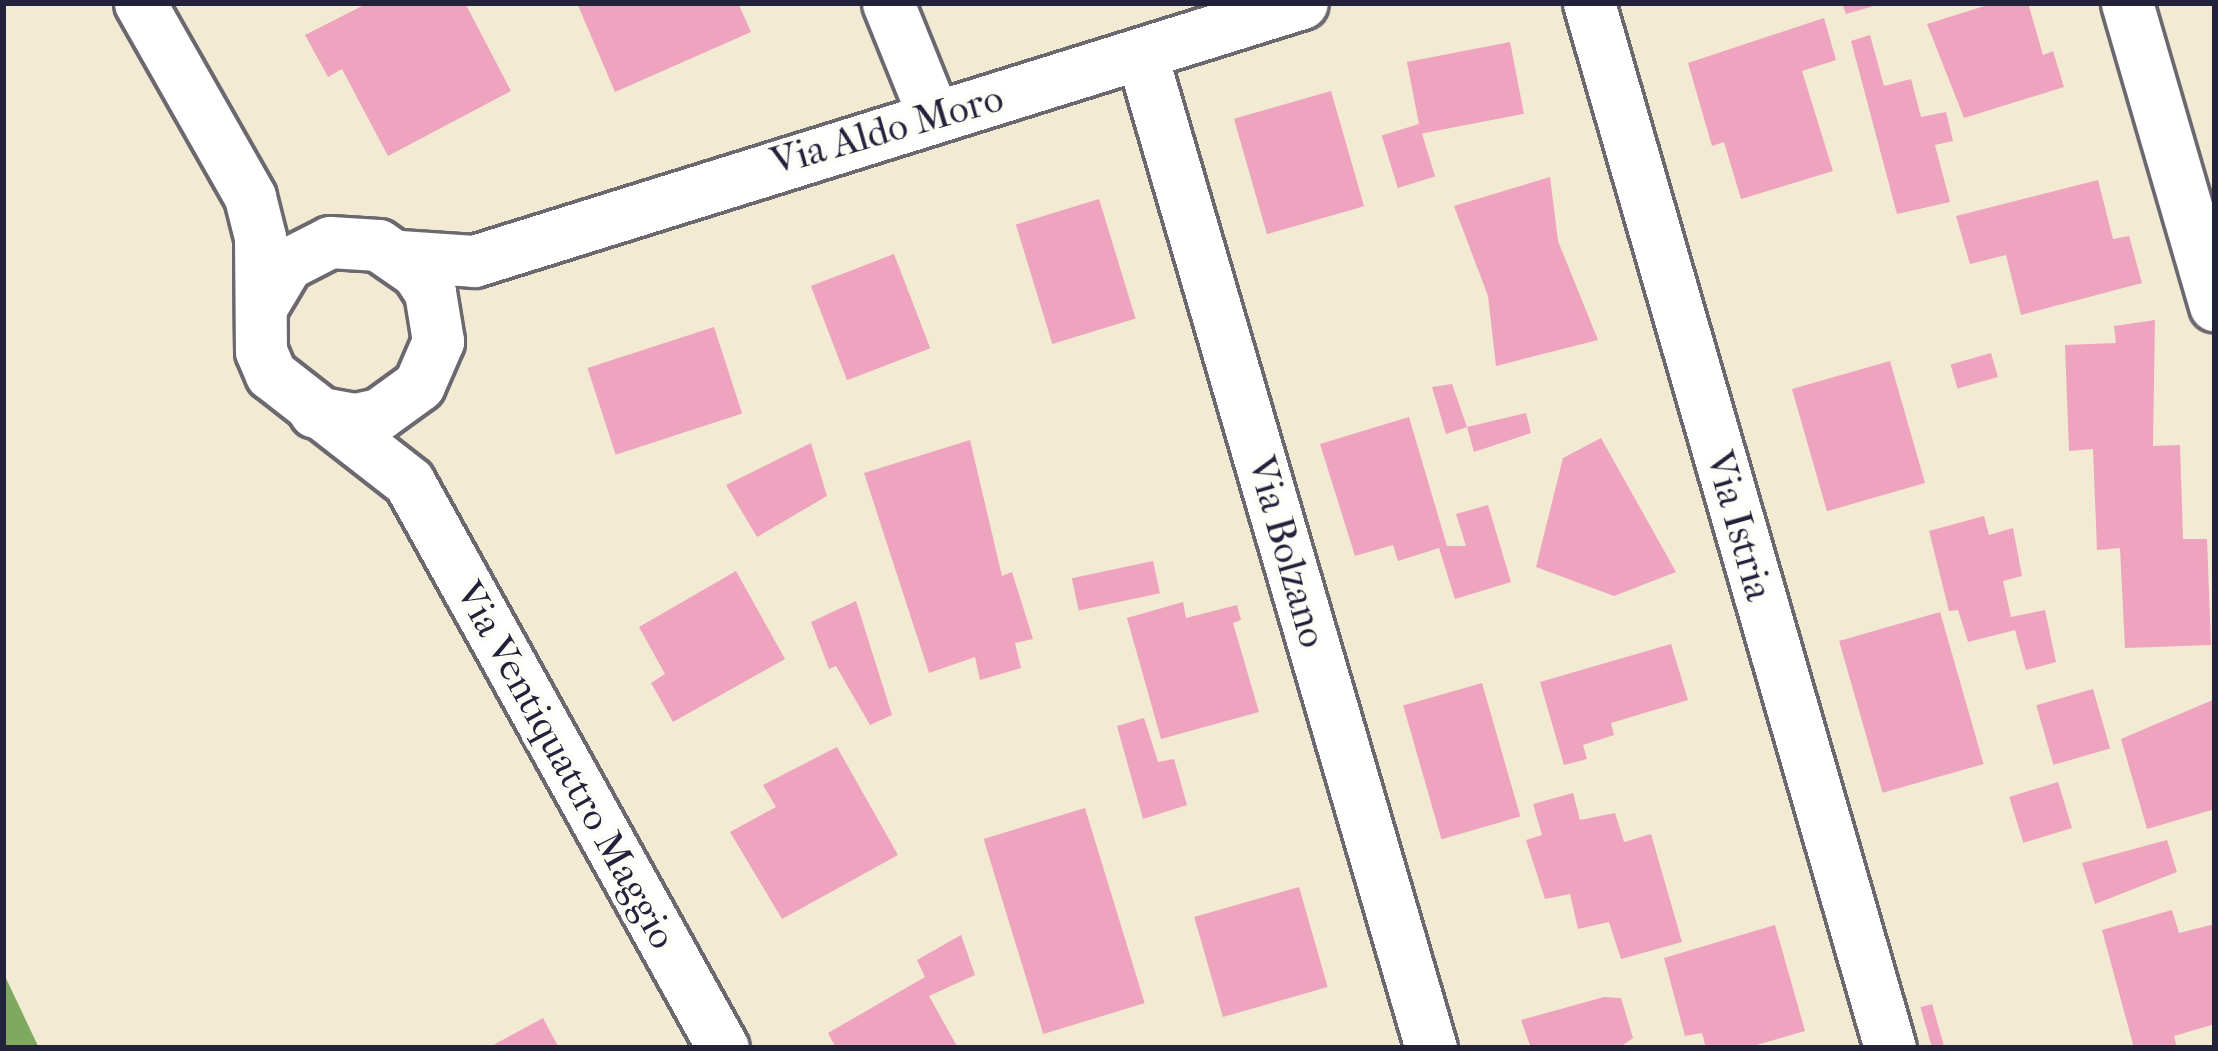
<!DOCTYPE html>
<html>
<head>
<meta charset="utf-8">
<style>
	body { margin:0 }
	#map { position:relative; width:2218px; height:1051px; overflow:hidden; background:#f2ead2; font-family:"IM FELL French Canon",serif }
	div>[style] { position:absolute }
	.forest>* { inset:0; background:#80a960 }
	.building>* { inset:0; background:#eea4be; transform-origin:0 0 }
	.roads { filter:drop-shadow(3px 0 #6b6870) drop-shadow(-3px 0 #6b6870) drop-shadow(0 3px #6b6870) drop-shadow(0 -3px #6b6870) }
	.minor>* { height:51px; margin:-25.5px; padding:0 25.5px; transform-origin:25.5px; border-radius:25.5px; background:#fff }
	span { translate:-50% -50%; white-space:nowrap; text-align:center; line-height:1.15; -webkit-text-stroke:9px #fdfcf7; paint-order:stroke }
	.street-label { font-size:39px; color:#22223b }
	.frame { position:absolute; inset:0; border:6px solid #22223b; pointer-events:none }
</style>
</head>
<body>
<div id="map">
	<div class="forest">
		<i style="clip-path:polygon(3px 972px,39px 1048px,3px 1048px)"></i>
	</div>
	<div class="building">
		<i style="clip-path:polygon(368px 3px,465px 3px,511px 91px,388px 156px,342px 69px,328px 77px,305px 35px)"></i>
		<i style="clip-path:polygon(577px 3px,738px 3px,751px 32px,615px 92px)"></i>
		<i style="clip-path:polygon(1842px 3px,1881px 3px,1881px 4px,1846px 14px)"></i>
		<i style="clip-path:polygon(1994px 3px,2028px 3px,2043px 55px,2053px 51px,2064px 87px,1964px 118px,1927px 24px)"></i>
		<i style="clip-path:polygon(1824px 18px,1836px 60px,1802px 71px,1833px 171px,1741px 199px,1724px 142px,1712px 146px,1688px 63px)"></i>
		<i style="clip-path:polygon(1870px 35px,1884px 86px,1911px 79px,1921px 117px,1946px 112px,1953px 141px,1935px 145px,1950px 202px,1897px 214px,1851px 41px)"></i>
		<i style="left:1510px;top:42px;width:73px;height:105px;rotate:79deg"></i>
		<i style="left:1331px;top:91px;width:120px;height:101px;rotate:74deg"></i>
		<i style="left:1419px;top:124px;width:55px;height:39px;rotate:73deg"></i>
		<i style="clip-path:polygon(1550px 177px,1558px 241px,1598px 340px,1496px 366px,1488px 296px,1454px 206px)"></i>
		<i style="clip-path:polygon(2098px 180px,2113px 239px,2129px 236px,2142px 283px,2021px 315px,2006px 255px,1970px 264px,1956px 216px)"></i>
		<i style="left:1099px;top:199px;width:125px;height:87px;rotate:73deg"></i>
		<i style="left:894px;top:254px;width:101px;height:89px;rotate:69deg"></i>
		<i style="clip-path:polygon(2155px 320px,2153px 446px,2180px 445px,2183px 539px,2207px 539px,2211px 645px,2125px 648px,2120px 548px,2097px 550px,2093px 449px,2069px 451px,2065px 345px,2116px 343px,2114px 326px)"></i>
		<i style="left:714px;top:327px;width:91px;height:133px;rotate:72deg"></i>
		<i style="left:1991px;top:353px;width:25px;height:42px;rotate:74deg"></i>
		<i style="left:1890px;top:361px;width:127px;height:102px;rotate:74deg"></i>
		<i style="clip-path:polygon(1452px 384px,1467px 427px,1446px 434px,1432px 387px)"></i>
		<i style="clip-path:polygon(1526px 413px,1531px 433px,1474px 452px,1467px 427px)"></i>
		<i style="clip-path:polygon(1409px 417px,1447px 546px,1466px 546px,1456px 514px,1488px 505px,1511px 582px,1455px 599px,1439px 548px,1398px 561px,1393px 545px,1355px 556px,1320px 444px)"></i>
		<i style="clip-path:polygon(1601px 438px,1676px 572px,1614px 596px,1536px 567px,1563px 458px)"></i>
		<i style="clip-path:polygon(970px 440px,1002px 576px,1012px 572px,1033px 639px,1015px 643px,1021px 668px,980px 680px,975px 657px,929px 673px,864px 473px)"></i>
		<i style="clip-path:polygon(811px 443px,827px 496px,757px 537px,726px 485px)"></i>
		<i style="clip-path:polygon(1984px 516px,1989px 535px,2013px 528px,2022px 576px,2003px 581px,2011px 617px,2045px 610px,2056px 662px,2026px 670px,2015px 630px,1968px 642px,1958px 610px,1949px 611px,1929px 531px)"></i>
		<i style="left:1153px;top:561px;width:33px;height:83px;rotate:78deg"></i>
		<i style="clip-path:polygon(736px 571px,785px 659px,673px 722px,651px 683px,665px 674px,639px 627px)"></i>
		<i style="clip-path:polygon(856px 601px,892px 715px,870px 725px,836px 666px,829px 669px,811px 622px)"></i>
		<i style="clip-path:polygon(1183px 602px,1186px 618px,1237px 605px,1241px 620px,1233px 623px,1259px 712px,1161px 739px,1127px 618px)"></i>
		<i style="left:1940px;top:612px;width:158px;height:105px;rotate:74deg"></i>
		<i style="clip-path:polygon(1671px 644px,1688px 700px,1611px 723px,1614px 735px,1583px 745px,1587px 759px,1564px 765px,1540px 682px)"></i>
		<i style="left:1482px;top:683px;width:139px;height:82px;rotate:74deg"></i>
		<i style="left:2093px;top:689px;width:62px;height:59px;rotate:74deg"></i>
		<i style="clip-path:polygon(2215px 699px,2215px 809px,2147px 829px,2121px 739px)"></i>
		<i style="clip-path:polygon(1144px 718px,1158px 762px,1174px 759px,1187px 805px,1143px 819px,1117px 726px)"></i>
		<i style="clip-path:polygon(837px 747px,898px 855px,782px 919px,730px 832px,776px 807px,763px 785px)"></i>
		<i style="left:2058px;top:782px;width:48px;height:51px;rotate:73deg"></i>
		<i style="clip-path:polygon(1573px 793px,1580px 820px,1615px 813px,1624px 842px,1651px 834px,1682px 942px,1621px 959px,1609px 922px,1578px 929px,1570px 894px,1545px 899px,1526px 840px,1542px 835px,1533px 804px)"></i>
		<i style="left:1085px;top:808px;width:204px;height:106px;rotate:73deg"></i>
		<i style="clip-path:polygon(2167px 840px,2177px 872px,2095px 904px,2082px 863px)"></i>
		<i style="left:1299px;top:887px;width:104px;height:109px;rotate:74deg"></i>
		<i style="clip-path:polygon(2172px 910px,2179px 933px,2215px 924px,2215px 1024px,2174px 1036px,2177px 1048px,2134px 1048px,2102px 930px)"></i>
		<i style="clip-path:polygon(1775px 925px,1805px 1031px,1746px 1048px,1706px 1048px,1702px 1033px,1685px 1036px,1664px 958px)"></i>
		<i style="clip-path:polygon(961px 935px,975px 975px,929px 996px,958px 1048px,836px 1048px,828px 1033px,925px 977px,917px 960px)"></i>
		<i style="clip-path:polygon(1604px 997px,1621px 998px,1633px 1038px,1619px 1048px,1531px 1048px,1521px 1020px)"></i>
		<i style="left:1932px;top:1004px;width:46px;height:12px;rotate:74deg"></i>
		<i style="clip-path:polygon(543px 1018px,559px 1048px,489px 1048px,497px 1043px)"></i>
	</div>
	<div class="roads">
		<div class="minor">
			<i style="left:140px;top:3px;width:223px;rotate:60.4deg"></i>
			<i style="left:250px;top:197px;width:41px;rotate:76deg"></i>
			<i style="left:260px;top:237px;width:114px;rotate:89.5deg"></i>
			<i style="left:261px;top:351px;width:25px;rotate:67deg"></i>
			<i style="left:271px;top:374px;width:175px;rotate:38deg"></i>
			<i style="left:409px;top:482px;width:647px;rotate:60.98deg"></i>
			<i style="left:888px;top:3px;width:123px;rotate:68deg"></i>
			<i style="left:1589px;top:3px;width:1087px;rotate:73.93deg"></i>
			<i style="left:2127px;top:3px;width:315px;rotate:73.8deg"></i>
			<i style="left:1142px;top:56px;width:1033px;rotate:73.76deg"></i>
			<i style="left:399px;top:256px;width:75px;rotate:3.8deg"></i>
			<i style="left:474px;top:261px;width:867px;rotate:-17.31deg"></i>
			<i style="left:263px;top:304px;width:47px;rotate:-59deg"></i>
			<i style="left:287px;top:264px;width:48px;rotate:-27.1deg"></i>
			<i style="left:330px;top:242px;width:48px;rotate:3.6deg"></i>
			<i style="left:378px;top:245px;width:47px;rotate:34.7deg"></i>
			<i style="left:417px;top:272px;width:24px;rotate:57deg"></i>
			<i style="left:430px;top:292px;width:50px;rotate:80.7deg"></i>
			<i style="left:438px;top:341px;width:48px;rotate:113.4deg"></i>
			<i style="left:419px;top:385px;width:49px;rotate:144.1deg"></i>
			<i style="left:379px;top:414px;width:25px;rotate:168deg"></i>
			<i style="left:355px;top:419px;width:41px;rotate:-170.1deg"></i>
		</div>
	</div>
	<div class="street-label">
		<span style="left:887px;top:130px;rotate:-16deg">Via Aldo Moro</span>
		<span style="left:1739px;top:526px;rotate:74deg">Via Istria</span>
		<span style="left:1287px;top:552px;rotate:74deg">Via Bolzano</span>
		<span style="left:566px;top:765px;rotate:61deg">Via Ventiquattro Maggio</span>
	</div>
	<div class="frame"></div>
</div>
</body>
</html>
